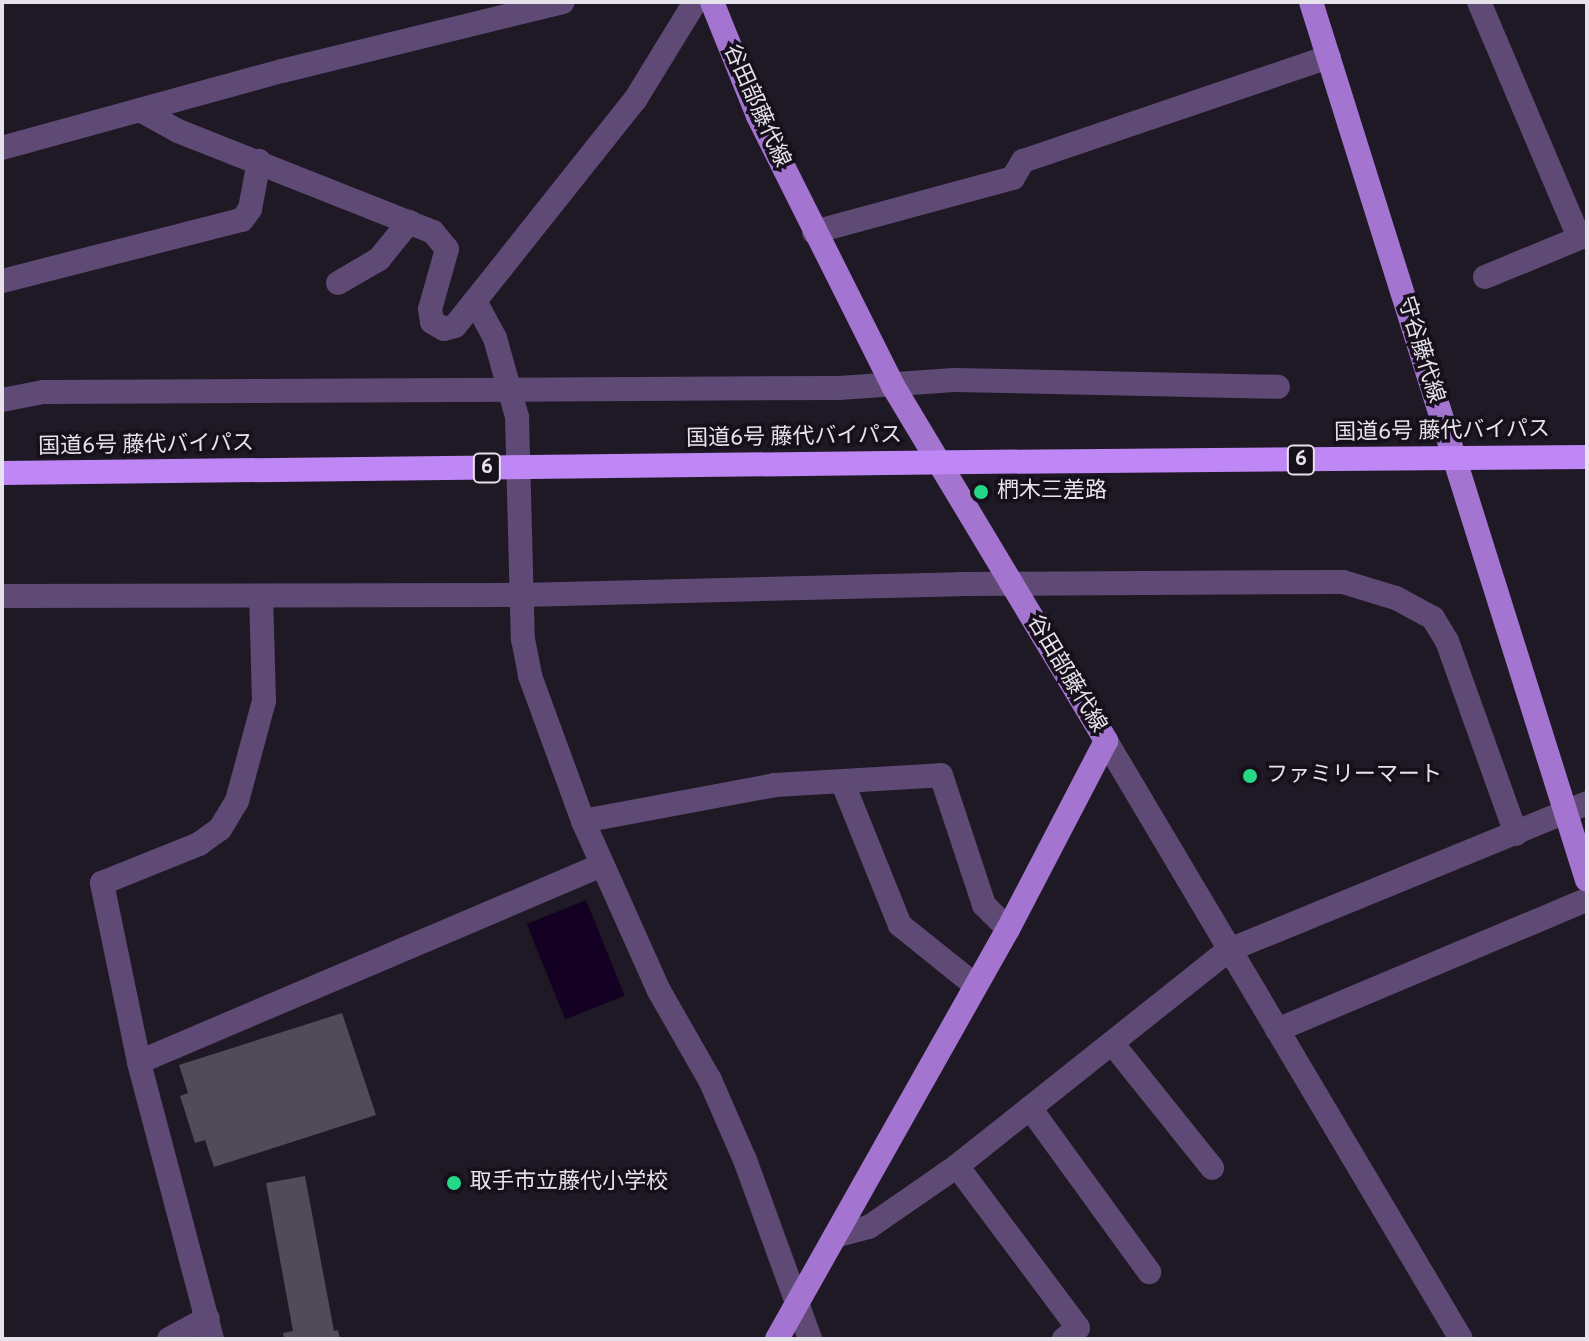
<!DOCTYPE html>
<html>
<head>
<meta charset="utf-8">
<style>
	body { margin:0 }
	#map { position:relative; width:1589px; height:1341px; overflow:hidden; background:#1f1925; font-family:Overpass,"Noto Sans JP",sans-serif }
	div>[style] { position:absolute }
	.water>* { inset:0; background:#130023; transform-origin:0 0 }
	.building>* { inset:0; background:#514b58 }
	.minor>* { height:24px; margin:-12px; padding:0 12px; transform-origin:12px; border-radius:12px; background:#5f4a75 }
	.major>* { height:24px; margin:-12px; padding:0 12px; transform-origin:12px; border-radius:12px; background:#a475d0 }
	.highway>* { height:24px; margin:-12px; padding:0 12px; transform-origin:12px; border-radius:12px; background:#bf86f5 }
	.highway-bridge>* { height:24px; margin:-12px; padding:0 12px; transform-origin:12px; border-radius:12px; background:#bf86f5 }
	.dots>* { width:22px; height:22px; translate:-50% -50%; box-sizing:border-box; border:4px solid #15101b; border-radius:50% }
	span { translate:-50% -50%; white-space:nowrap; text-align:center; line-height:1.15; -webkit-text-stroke:7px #15101b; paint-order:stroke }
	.shield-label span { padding:2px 6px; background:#15101b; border:2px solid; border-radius:6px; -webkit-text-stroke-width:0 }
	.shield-label { font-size:20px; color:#e7e3eb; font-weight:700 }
	.street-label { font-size:22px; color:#e7e3eb }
	.poi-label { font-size:22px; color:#e7e3eb }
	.left { translate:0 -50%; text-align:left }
	.frame { position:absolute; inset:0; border:4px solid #e7e3eb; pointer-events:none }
</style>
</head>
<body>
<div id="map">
	<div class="water">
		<i style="left:586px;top:900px;width:103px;height:64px;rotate:68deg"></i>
	</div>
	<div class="building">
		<i style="clip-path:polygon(342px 1013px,376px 1115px,214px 1167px,205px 1140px,195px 1143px,180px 1096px,188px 1093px,179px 1065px)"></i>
		<i style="clip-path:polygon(305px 1176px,334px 1331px,338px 1330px,340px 1339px,284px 1339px,283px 1333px,293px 1331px,266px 1183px)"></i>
	</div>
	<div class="minor">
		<i style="left:1479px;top:2px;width:256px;rotate:67deg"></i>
		<i style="left:140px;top:110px;width:43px;rotate:28.9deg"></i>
		<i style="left:178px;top:131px;width:274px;rotate:21.6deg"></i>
		<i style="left:433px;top:232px;width:22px;rotate:51deg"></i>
		<i style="left:447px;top:249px;width:62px;rotate:105.8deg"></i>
		<i style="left:430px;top:309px;width:13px;rotate:81deg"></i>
		<i style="left:432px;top:322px;width:14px;rotate:30deg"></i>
		<i style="left:444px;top:329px;width:11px;rotate:-15deg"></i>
		<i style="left:455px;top:326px;width:289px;rotate:-51.5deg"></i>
		<i style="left:635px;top:100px;width:115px;rotate:-58.5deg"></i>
		<i style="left:2px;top:148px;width:290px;rotate:-15.4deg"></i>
		<i style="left:282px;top:71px;width:289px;rotate:-13.8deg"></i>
		<i style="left:814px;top:232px;width:206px;rotate:-15.2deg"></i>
		<i style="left:1013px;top:178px;width:20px;rotate:-60deg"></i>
		<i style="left:1023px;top:161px;width:323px;rotate:-18.8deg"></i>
		<i style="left:1485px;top:277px;width:110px;rotate:-22.4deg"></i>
		<i style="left:2px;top:281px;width:248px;rotate:-14.3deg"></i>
		<i style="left:242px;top:220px;width:14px;rotate:-54deg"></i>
		<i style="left:250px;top:209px;width:49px;rotate:-79.4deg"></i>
		<i style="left:338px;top:283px;width:48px;rotate:-30.3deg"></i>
		<i style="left:379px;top:259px;width:48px;rotate:-51deg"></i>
		<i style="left:475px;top:301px;width:42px;rotate:61.6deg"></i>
		<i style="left:495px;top:338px;width:82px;rotate:74.4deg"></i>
		<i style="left:517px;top:417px;width:222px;rotate:88.5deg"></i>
		<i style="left:523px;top:639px;width:38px;rotate:79deg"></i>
		<i style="left:530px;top:676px;width:154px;rotate:69.9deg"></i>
		<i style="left:583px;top:821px;width:184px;rotate:65.9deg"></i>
		<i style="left:658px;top:989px;width:105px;rotate:60.3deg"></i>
		<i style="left:710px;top:1080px;width:87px;rotate:66.4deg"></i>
		<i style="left:745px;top:1160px;width:190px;rotate:70deg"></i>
		<i style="left:2px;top:400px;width:42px;rotate:-11deg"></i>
		<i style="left:43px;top:392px;width:796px;rotate:-0.29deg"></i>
		<i style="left:839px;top:388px;width:115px;rotate:-4deg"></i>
		<i style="left:954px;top:380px;width:324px;rotate:1.2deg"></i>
		<i style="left:2px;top:596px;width:519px;rotate:-0.11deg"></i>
		<i style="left:521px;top:595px;width:438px;rotate:-1.4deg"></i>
		<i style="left:959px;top:584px;width:384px;rotate:-0.3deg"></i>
		<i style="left:1343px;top:582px;width:55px;rotate:16.8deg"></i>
		<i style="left:1396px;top:598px;width:42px;rotate:28.4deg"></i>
		<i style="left:1433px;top:618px;width:27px;rotate:59deg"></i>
		<i style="left:1447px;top:641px;width:205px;rotate:70.3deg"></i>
		<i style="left:1106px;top:741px;width:695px;rotate:59.3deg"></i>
		<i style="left:842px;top:781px;width:155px;rotate:68.1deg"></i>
		<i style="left:900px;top:925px;width:96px;rotate:38.7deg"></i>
		<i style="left:583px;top:821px;width:195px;rotate:-10.6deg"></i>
		<i style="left:775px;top:785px;width:166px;rotate:-3.4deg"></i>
		<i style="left:941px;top:775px;width:137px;rotate:71.7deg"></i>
		<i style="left:984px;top:905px;width:34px;rotate:45deg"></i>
		<i style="left:1277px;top:1030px;width:336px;rotate:-22.8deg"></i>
		<i style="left:1112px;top:1043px;width:160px;rotate:51.3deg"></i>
		<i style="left:139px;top:1062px;width:503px;rotate:-23.05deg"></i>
		<i style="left:1030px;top:1108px;width:203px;rotate:54deg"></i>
		<i style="left:957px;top:1166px;width:202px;rotate:53.2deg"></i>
		<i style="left:1078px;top:1328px;width:18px;rotate:142deg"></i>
		<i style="left:835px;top:1236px;width:35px;rotate:-15deg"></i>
		<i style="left:869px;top:1227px;width:107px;rotate:-34.7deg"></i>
		<i style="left:957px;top:1166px;width:347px;rotate:-38.5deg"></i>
		<i style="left:1229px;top:950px;width:387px;rotate:-22.3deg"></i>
		<i style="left:169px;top:1339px;width:44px;rotate:-28.3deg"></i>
		<i style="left:212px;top:1339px;width:286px;rotate:-104.8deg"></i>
		<i style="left:139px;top:1062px;width:183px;rotate:-101.7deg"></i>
		<i style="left:102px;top:883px;width:105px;rotate:-21.9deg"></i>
		<i style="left:199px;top:844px;width:26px;rotate:-36deg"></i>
		<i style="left:220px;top:829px;width:33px;rotate:-59deg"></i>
		<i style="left:237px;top:801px;width:104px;rotate:-74.9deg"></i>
		<i style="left:264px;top:701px;width:105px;rotate:-91.6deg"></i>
	</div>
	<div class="major">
		<i style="left:712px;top:2px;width:123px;rotate:68deg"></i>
		<i style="left:758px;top:116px;width:302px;rotate:63.4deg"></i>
		<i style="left:893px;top:386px;width:414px;rotate:59deg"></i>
		<i style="left:1106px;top:741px;width:212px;rotate:117.5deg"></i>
		<i style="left:1008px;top:929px;width:471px;rotate:119.4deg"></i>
		<i style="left:1311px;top:2px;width:920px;rotate:72.55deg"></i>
	</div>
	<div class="highway">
		<i style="left:972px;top:462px;width:615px;rotate:-0.47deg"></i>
	</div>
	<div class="highway-bridge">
		<i style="left:2px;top:473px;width:970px;rotate:-0.65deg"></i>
	</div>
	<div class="dots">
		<i style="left:981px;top:492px;background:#24d886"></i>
		<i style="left:1250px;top:776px;background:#24d886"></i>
		<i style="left:454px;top:1183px;background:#24d886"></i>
	</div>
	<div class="shield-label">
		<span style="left:1301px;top:460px">6</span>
		<span style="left:487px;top:468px">6</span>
	</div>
	<div class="street-label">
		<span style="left:756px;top:106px;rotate:66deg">谷田部藤代線</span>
		<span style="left:1420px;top:350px;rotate:73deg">守谷藤代線</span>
		<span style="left:1442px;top:432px;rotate:-1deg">国道6号 藤代バイパス</span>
		<span style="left:794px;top:438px;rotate:-1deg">国道6号 藤代バイパス</span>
		<span style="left:146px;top:446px;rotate:-1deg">国道6号 藤代バイパス</span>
		<span style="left:1066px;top:674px;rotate:59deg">谷田部藤代線</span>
	</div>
	<div class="poi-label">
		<span class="left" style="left:997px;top:492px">椚木三差路</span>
		<span class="left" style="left:1266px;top:776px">ファミリーマート</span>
		<span class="left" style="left:470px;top:1183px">取手市立藤代小学校</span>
	</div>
	<div class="frame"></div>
</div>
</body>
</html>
